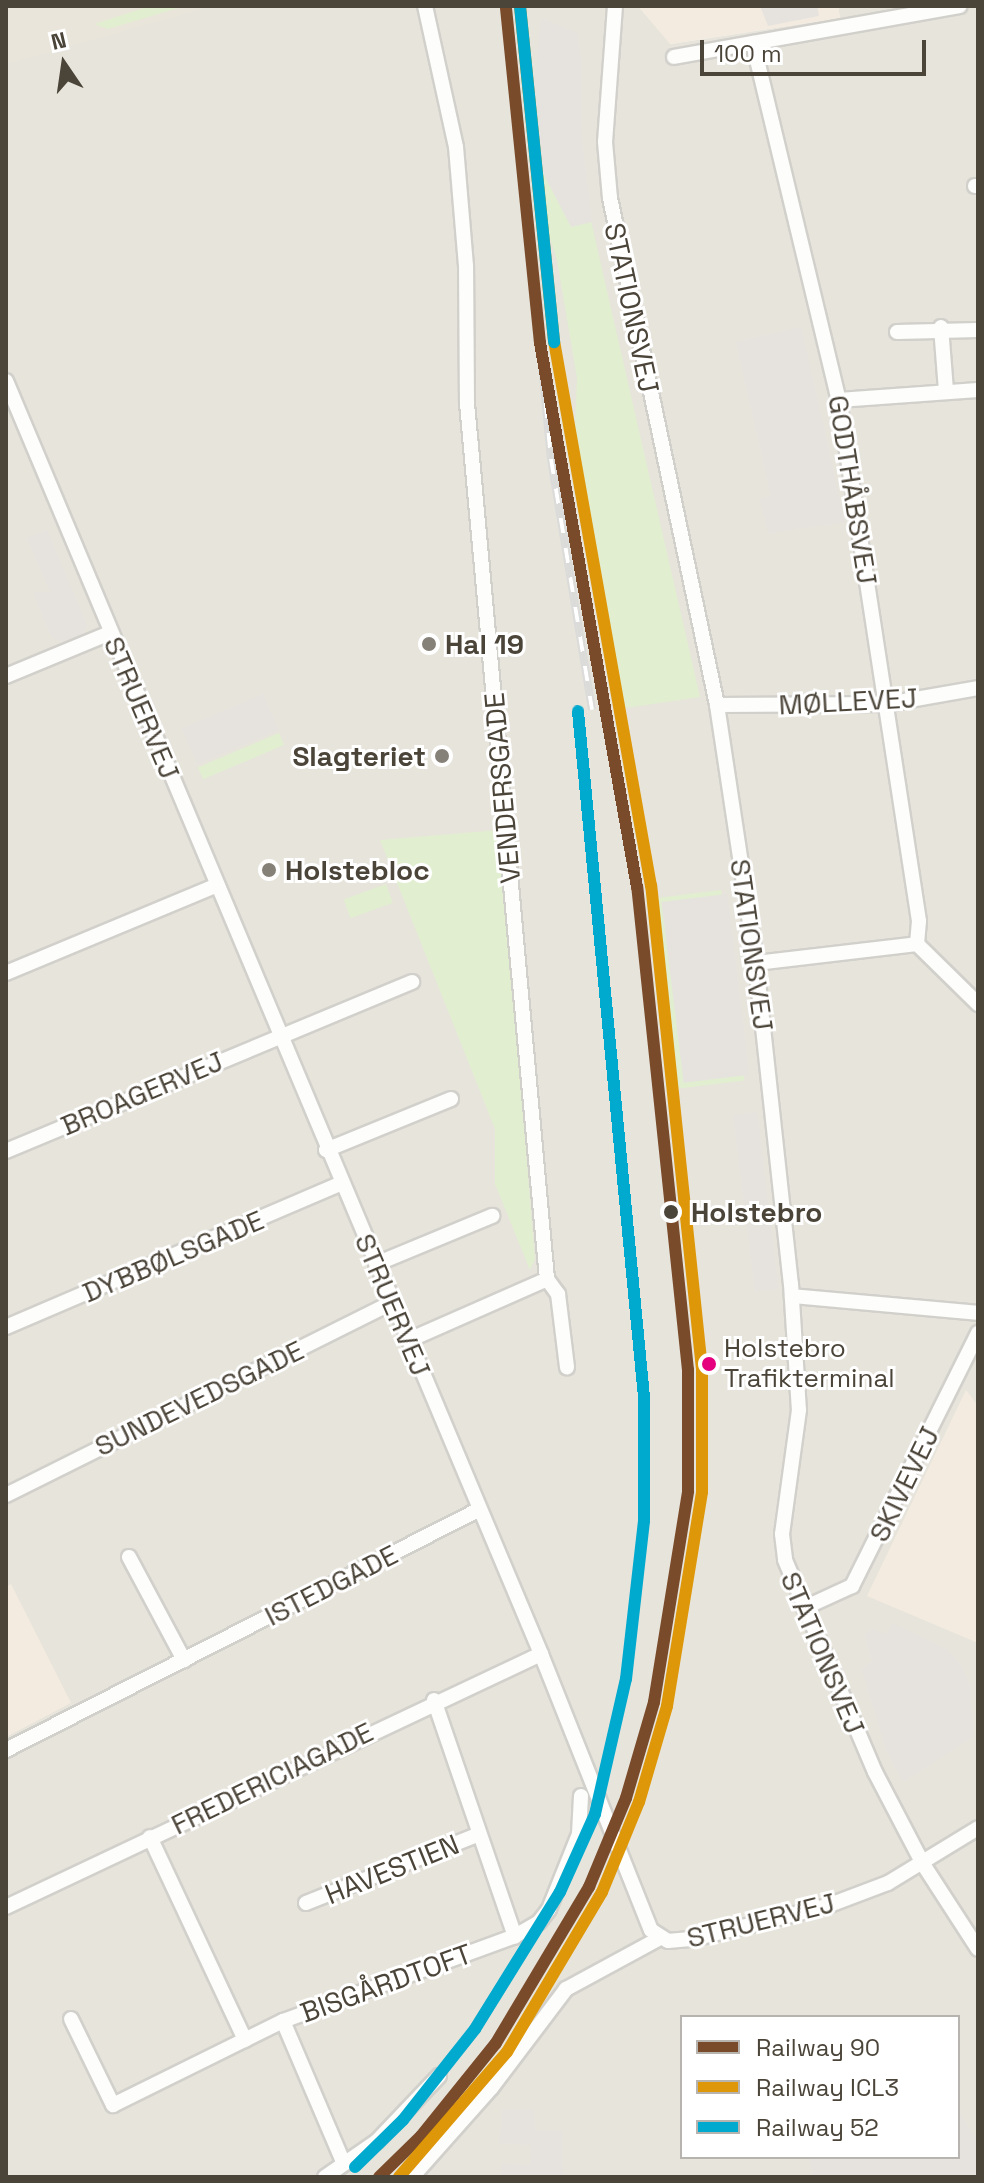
<!DOCTYPE html>
<html>
<head>
<meta charset="utf-8">
<style>
	body { margin:0 }
	#map { position:relative; width:984px; height:2183px; overflow:hidden; background:#f4f2ee; font-family:"Space Grotesk",sans-serif }
	div>[style] { position:absolute }
	.residential>* { inset:0; background:#e7e4dc }
	.commercial>* { inset:0; background:#f3ebdf }
	.education>* { inset:0; background:#eae5da }
	.green>* { inset:0; background:#e1eecf; transform-origin:0 0 }
	.parking>* { inset:0; background:#e6e3df; transform-origin:0 0 }
	.roads { filter:drop-shadow(2px 0 #d2d0cb) drop-shadow(-2px 0 #d2d0cb) drop-shadow(0 2px #d2d0cb) drop-shadow(0 -2px #d2d0cb) }
	.minor>* { height:14px; margin:-7px; padding:0 7px; transform-origin:7px; border-radius:7px; background:#fdfdfc }
	.rail>* { height:8px; margin-top:-4px; transform-origin:0; background:repeating-linear-gradient(90deg,#fff 0 15px,#dbdbda 0 30px); box-sizing:border-box; border-block:2px solid #dbdbda }
	.rail-1>* { height:12px; margin:-6px; padding:0 6px; transform-origin:6px; border-radius:6px; background:#7a4b2a }
	.rail-2>* { height:12px; margin:-6px; padding:0 6px; transform-origin:6px; border-radius:6px; background:#dd9709 }
	.rail-3>* { height:12px; margin:-6px; padding:0 6px; transform-origin:6px; border-radius:6px; background:#00a9ce }
	.dots>* { width:22px; height:22px; translate:-50% -50%; box-sizing:border-box; border:4px solid #fff; border-radius:50% }
	span { translate:-50% -50%; white-space:nowrap; text-align:center; line-height:1.15; -webkit-text-stroke:6px #fff; paint-order:stroke }
	.bus-label { font-size:26px; color:#4b4439 }
	.left { translate:0 -50%; text-align:left }
	.street-label { font-size:28px; color:#4b4439 }
	.poi-label { font-size:28px; color:#4b4439; font-weight:700 }
	.right { translate:-100% -50%; text-align:right }
	.stop-label { font-size:28px; color:#4b4439; font-weight:700 }
	.frame { position:absolute; inset:0; border:8px solid #4b4439; pointer-events:none }
	.legend { position:absolute; left:680px; top:2015px; width:280px; height:144px; box-sizing:border-box; background:#fff; border:2px solid #b7b4b0; margin:0; padding:10px 14px; list-style:none; font-size:24px; color:#4b4439 }
	.legend li { display:flex; align-items:center; gap:16px; height:40px }
	.legend b { width:40px; border:2px solid #b7b4b0 }
	.north { position:absolute; left:24px; top:24px; width:80px; height:80px; -webkit-text-stroke:6px #fff; paint-order:stroke; rotate:347deg; font-size:22px; font-weight:700; line-height:32px; text-align:center; color:#4b4439 }
	.north::after { content:''; display:block; margin:auto; width:28px; height:36px; background:#4b4439; clip-path:polygon(50% 0,100% 100%,50% 72%,0 100%) }
	.scale { position:absolute; left:700px; top:40px; width:226px; height:36px; box-sizing:border-box; border:4px solid #4b4439; border-top:0; padding-left:10px; font-size:24px; line-height:28px; white-space:nowrap; color:#4b4439; -webkit-text-stroke:6px #fff; paint-order:stroke }
</style>
</head>
<body>
<div id="map">
	<div class="residential">
		<i style="clip-path:polygon(evenodd,6px 6px,638px 6px,671px 44px,840px 18px,838px 6px,978px 6px,978px 2177px,6px 2177px,6px 6px,682px 2017px,958px 2017px,958px 2157px,682px 2157px,682px 2017px)"></i>
	</div>
	<div class="commercial">
		<i style="clip-path:polygon(638px 6px,838px 6px,840px 18px,670px 44px)"></i>
		<i style="clip-path:polygon(966px 1390px,978px 1406px,978px 1643px,867px 1596px)"></i>
		<i style="clip-path:polygon(11px 1584px,71px 1703px,6px 1737px,6px 1587px)"></i>
	</div>
	<div class="education">
		<i style="clip-path:polygon(6px 6px,212px 6px,6px 64px)"></i>
	</div>
	<div class="green">
		<i style="clip-path:polygon(150px 6px,185px 6px,108px 29px,94px 24px)"></i>
		<i style="clip-path:polygon(574px 146px,604px 278px,700px 697px,625px 708px,575px 426px,577px 378px,557px 260px,540px 208px,535px 154px)"></i>
		<i style="left:279px;top:733px;width:13px;height:88px;rotate:67deg"></i>
		<i style="clip-path:polygon(499px 830px,535px 1259px,530px 1270px,495px 1184px,495px 1129px,380px 840px)"></i>
		<i style="left:386px;top:884px;width:20px;height:45px;rotate:70deg"></i>
		<i style="left:721px;top:890px;width:192px;height:69px;rotate:83deg"></i>
	</div>
	<div class="parking">
		<i style="clip-path:polygon(760px 6px,817px 6px,819px 16px,768px 26px)"></i>
		<i style="clip-path:polygon(541px 18px,577px 33px,581px 59px,581px 132px,592px 222px,571px 227px,540px 167px,531px 116px)"></i>
		<i style="clip-path:polygon(801px 327px,845px 522px,768px 533px,760px 499px,771px 496px,736px 342px)"></i>
		<i style="clip-path:polygon(47px 530px,87px 625px,81px 638px,67px 643px,52px 638px,33px 592px,50px 592px,27px 538px)"></i>
		<i style="left:263px;top:694px;width:39px;height:88px;rotate:67deg"></i>
		<i style="left:727px;top:894px;width:182px;height:66px;rotate:83deg"></i>
		<i style="left:757px;top:1112px;width:178px;height:24px;rotate:83deg"></i>
		<i style="clip-path:polygon(892px 1623px,948px 1650px,960px 1664px,969px 1683px,974px 1736px,903px 1782px,886px 1750px,862px 1670px,872px 1661px,865px 1635px,872px 1629px,887px 1634px)"></i>
		<i style="clip-path:polygon(503px 2109px,534px 2110px,535px 2131px,563px 2131px,563px 2177px,500px 2177px,502px 2164px,530px 2165px,531px 2145px,499px 2143px)"></i>
		<i style="clip-path:polygon(958px 2111px,978px 2140px,978px 2177px,813px 2177px,809px 2157px,958px 2157px)"></i>
	</div>
	<div class="roads">
		<div class="minor">
			<i style="left:615px;top:6px;width:136px;rotate:94.2deg"></i>
			<i style="left:605px;top:142px;width:56px;rotate:84.9deg"></i>
			<i style="left:610px;top:198px;width:518px;rotate:78.08deg"></i>
			<i style="left:717px;top:705px;width:261px;rotate:81.4deg"></i>
			<i style="left:756px;top:963px;width:323px;rotate:83.8deg"></i>
			<i style="left:791px;top:1284px;width:126px;rotate:86.4deg"></i>
			<i style="left:799px;top:1410px;width:125px;rotate:97.8deg"></i>
			<i style="left:782px;top:1534px;width:26px;rotate:83deg"></i>
			<i style="left:785px;top:1560px;width:230px;rotate:67deg"></i>
			<i style="left:875px;top:1772px;width:104px;rotate:62.4deg"></i>
			<i style="left:923px;top:1864px;width:101px;rotate:57.1deg"></i>
			<i style="left:753px;top:43px;width:367px;rotate:76.5deg"></i>
			<i style="left:839px;top:400px;width:527px;rotate:81.27deg"></i>
			<i style="left:919px;top:921px;width:23px;rotate:95deg"></i>
			<i style="left:674px;top:57px;width:290px;rotate:-10.1deg"></i>
			<i style="left:975px;top:186px;width:3px"></i>
			<i style="left:941px;top:327px;width:64px;rotate:85.5deg"></i>
			<i style="left:897px;top:332px;width:81px;rotate:-1.4deg"></i>
			<i style="left:6px;top:381px;width:1381px;rotate:67.2deg"></i>
			<i style="left:541px;top:1654px;width:297px;rotate:68.3deg"></i>
			<i style="left:651px;top:1930px;width:20px;rotate:33deg"></i>
			<i style="left:668px;top:1941px;width:25px;rotate:-5deg"></i>
			<i style="left:693px;top:1939px;width:138px;rotate:-13.8deg"></i>
			<i style="left:827px;top:1906px;width:65px;rotate:-20.7deg"></i>
			<i style="left:888px;top:1883px;width:105px;rotate:-31.4deg"></i>
			<i style="left:839px;top:400px;width:139px;rotate:-4.1deg"></i>
			<i style="left:6px;top:676px;width:113px;rotate:-22.5deg"></i>
			<i style="left:717px;top:705px;width:170px;rotate:-0.3deg"></i>
			<i style="left:887px;top:704px;width:92px;rotate:-10deg"></i>
			<i style="left:756px;top:963px;width:162px;rotate:-6.7deg"></i>
			<i style="left:917px;top:944px;width:86px;rotate:44.5deg"></i>
			<i style="left:6px;top:973px;width:229px;rotate:-22.6deg"></i>
			<i style="left:326px;top:1150px;width:135px;rotate:-22.2deg"></i>
			<i style="left:6px;top:1151px;width:440px;rotate:-22.6deg"></i>
			<i style="left:376px;top:1264px;width:126px;rotate:-22.5deg"></i>
			<i style="left:547px;top:1279px;width:19px;rotate:54deg"></i>
			<i style="left:558px;top:1294px;width:74px;rotate:83deg"></i>
			<i style="left:792px;top:1296px;width:187px;rotate:5.2deg"></i>
			<i style="left:6px;top:1327px;width:363px;rotate:-23.2deg"></i>
			<i style="left:409px;top:1340px;width:151px;rotate:-23.8deg"></i>
			<i style="left:547px;top:1279px;width:879px;rotate:-95.22deg"></i>
			<i style="left:467px;top:404px;width:138px;rotate:-90.4deg"></i>
			<i style="left:466px;top:266px;width:119px;rotate:-94.8deg"></i>
			<i style="left:456px;top:147px;width:144px;rotate:-102.4deg"></i>
			<i style="left:6px;top:1495px;width:432px;rotate:-26.5deg"></i>
			<i style="left:129px;top:1557px;width:117px;rotate:61.9deg"></i>
			<i style="left:804px;top:1608px;width:53px;rotate:-24.6deg"></i>
			<i style="left:852px;top:1586px;width:283px;rotate:-63.5deg"></i>
			<i style="left:434px;top:1700px;width:250px;rotate:71.1deg"></i>
			<i style="left:6px;top:1750px;width:530px;rotate:-26.95deg"></i>
			<i style="left:150px;top:1837px;width:224px;rotate:64.9deg"></i>
			<i style="left:306px;top:1903px;width:184px;rotate:-21.7deg"></i>
			<i style="left:6px;top:1907px;width:592px;rotate:-25.31deg"></i>
			<i style="left:71px;top:2019px;width:96px;rotate:64deg"></i>
			<i style="left:113px;top:2105px;width:190px;rotate:-26.3deg"></i>
			<i style="left:283px;top:2021px;width:247px;rotate:-20.1deg"></i>
			<i style="left:515px;top:1936px;width:28px;rotate:-30deg"></i>
			<i style="left:539px;top:1922px;width:16px;rotate:-52deg"></i>
			<i style="left:549px;top:1909px;width:81px;rotate:-68.2deg"></i>
			<i style="left:579px;top:1834px;width:38px;rotate:-87deg"></i>
			<i style="left:283px;top:2021px;width:155px;rotate:66.9deg"></i>
			<i style="left:325px;top:2177px;width:63px;rotate:-34.7deg"></i>
			<i style="left:377px;top:2141px;width:90px;rotate:-46.4deg"></i>
			<i style="left:412px;top:2177px;width:120px;rotate:-48.4deg"></i>
			<i style="left:492px;top:2087px;width:123px;rotate:-52.9deg"></i>
			<i style="left:566px;top:1989px;width:107px;rotate:-28.5deg"></i>
		</div>
	</div>
	<div class="rail">
		<i style="left:540px;top:343px;width:117px;rotate:84.6deg"></i>
		<i style="left:551px;top:459px;width:254px;rotate:80.7deg"></i>
	</div>
	<div class="rail-1">
		<i style="left:379px;top:2177px;width:59px;rotate:-44.3deg"></i>
		<i style="left:421px;top:2136px;width:119px;rotate:-51.1deg"></i>
		<i style="left:496px;top:2043px;width:182px;rotate:-59.2deg"></i>
		<i style="left:589px;top:1887px;width:96px;rotate:-67.4deg"></i>
		<i style="left:626px;top:1798px;width:100px;rotate:-73.7deg"></i>
		<i style="left:654px;top:1702px;width:214px;rotate:-80.8deg"></i>
		<i style="left:688px;top:1491px;width:121px;rotate:-90deg"></i>
		<i style="left:688px;top:1370px;width:486px;rotate:-96deg"></i>
		<i style="left:637px;top:887px;width:553px;rotate:-100.11deg"></i>
		<i style="left:540px;top:343px;width:339px;rotate:-95.8deg"></i>
	</div>
	<div class="rail-2">
		<i style="left:399px;top:2177px;width:165px;rotate:-49.2deg"></i>
		<i style="left:507px;top:2052px;width:186px;rotate:-59.3deg"></i>
		<i style="left:602px;top:1892px;width:97px;rotate:-67.7deg"></i>
		<i style="left:639px;top:1802px;width:100px;rotate:-73.7deg"></i>
		<i style="left:667px;top:1706px;width:217px;rotate:-80.7deg"></i>
		<i style="left:702px;top:1492px;width:123px;rotate:-90deg"></i>
		<i style="left:702px;top:1369px;width:486px;rotate:-96deg"></i>
		<i style="left:651px;top:886px;width:554px;rotate:-100.09deg"></i>
		<i style="left:554px;top:341px;width:337px;rotate:-95.8deg"></i>
	</div>
	<div class="rail-3">
		<i style="left:520px;top:6px;width:338px;rotate:84.2deg"></i>
		<i style="left:355px;top:2167px;width:67px;rotate:-44.4deg"></i>
		<i style="left:403px;top:2120px;width:116px;rotate:-51.6deg"></i>
		<i style="left:475px;top:2029px;width:161px;rotate:-58.2deg"></i>
		<i style="left:560px;top:1892px;width:85px;rotate:-65.8deg"></i>
		<i style="left:595px;top:1814px;width:139px;rotate:-77.1deg"></i>
		<i style="left:626px;top:1679px;width:159px;rotate:-83.5deg"></i>
		<i style="left:644px;top:1521px;width:124px;rotate:-90deg"></i>
		<i style="left:644px;top:1397px;width:689px;rotate:-95.5deg"></i>
	</div>
	<div class="dots">
		<i style="left:429px;top:644px;background:#868178"></i>
		<i style="left:442px;top:756px;background:#868178"></i>
		<i style="left:269px;top:870px;background:#868178"></i>
		<i style="left:671px;top:1212px;background:#4b4439"></i>
		<i style="left:709px;top:1364px;background:#e5007d"></i>
	</div>
	<div class="bus-label">
		<span class="left" style="left:724px;top:1364px">Holstebro<br>Trafikterminal</span>
	</div>
	<div class="street-label">
		<span style="left:632px;top:308px;rotate:78deg">STATIONSVEJ</span>
		<span style="left:853px;top:490px;rotate:81deg">GODTHÅBSVEJ</span>
		<span style="left:848px;top:701px;rotate:-3deg">MØLLEVEJ</span>
		<span style="left:142px;top:708px;rotate:67deg">STRUERVEJ</span>
		<span style="left:502px;top:788px;rotate:-95deg">VENDERSGADE</span>
		<span style="left:752px;top:945px;rotate:82deg">STATIONSVEJ</span>
		<span style="left:142px;top:1093px;rotate:-23deg">BROAGERVEJ</span>
		<span style="left:173px;top:1256px;rotate:-23deg">DYBBØLSGADE</span>
		<span style="left:393px;top:1305px;rotate:67deg">STRUERVEJ</span>
		<span style="left:199px;top:1398px;rotate:-26deg">SUNDEVEDSGADE</span>
		<span style="left:904px;top:1484px;rotate:-64deg">SKIVEVEJ</span>
		<span style="left:331px;top:1585px;rotate:-27deg">ISTEDGADE</span>
		<span style="left:823px;top:1653px;rotate:67deg">STATIONSVEJ</span>
		<span style="left:272px;top:1778px;rotate:-26deg">FREDERICIAGADE</span>
		<span style="left:392px;top:1869px;rotate:-22deg">HAVESTIEN</span>
		<span style="left:761px;top:1920px;rotate:-14deg">STRUERVEJ</span>
		<span style="left:386px;top:1983px;rotate:-20deg">BISGÅRDTOFT</span>
	</div>
	<div class="poi-label">
		<span class="left" style="left:445px;top:644px">Hal 19</span>
		<span class="right" style="left:426px;top:756px">Slagteriet</span>
		<span class="left" style="left:285px;top:870px">Holstebloc</span>
	</div>
	<div class="stop-label">
		<span class="left" style="left:691px;top:1212px">Holstebro</span>
	</div>
	<div class="frame"></div>
	<ul class="legend">
	<li><b style="height:10px;background:#7a4b2a"></b>Railway 90</li>
	<li><b style="height:10px;background:#dd9709"></b>Railway ICL3</li>
	<li><b style="height:10px;background:#00a9ce"></b>Railway 52</li>
	</ul>
	<div class="north">N</div>
	<div class="scale">100 m</div>
</div>
</body>
</html>
